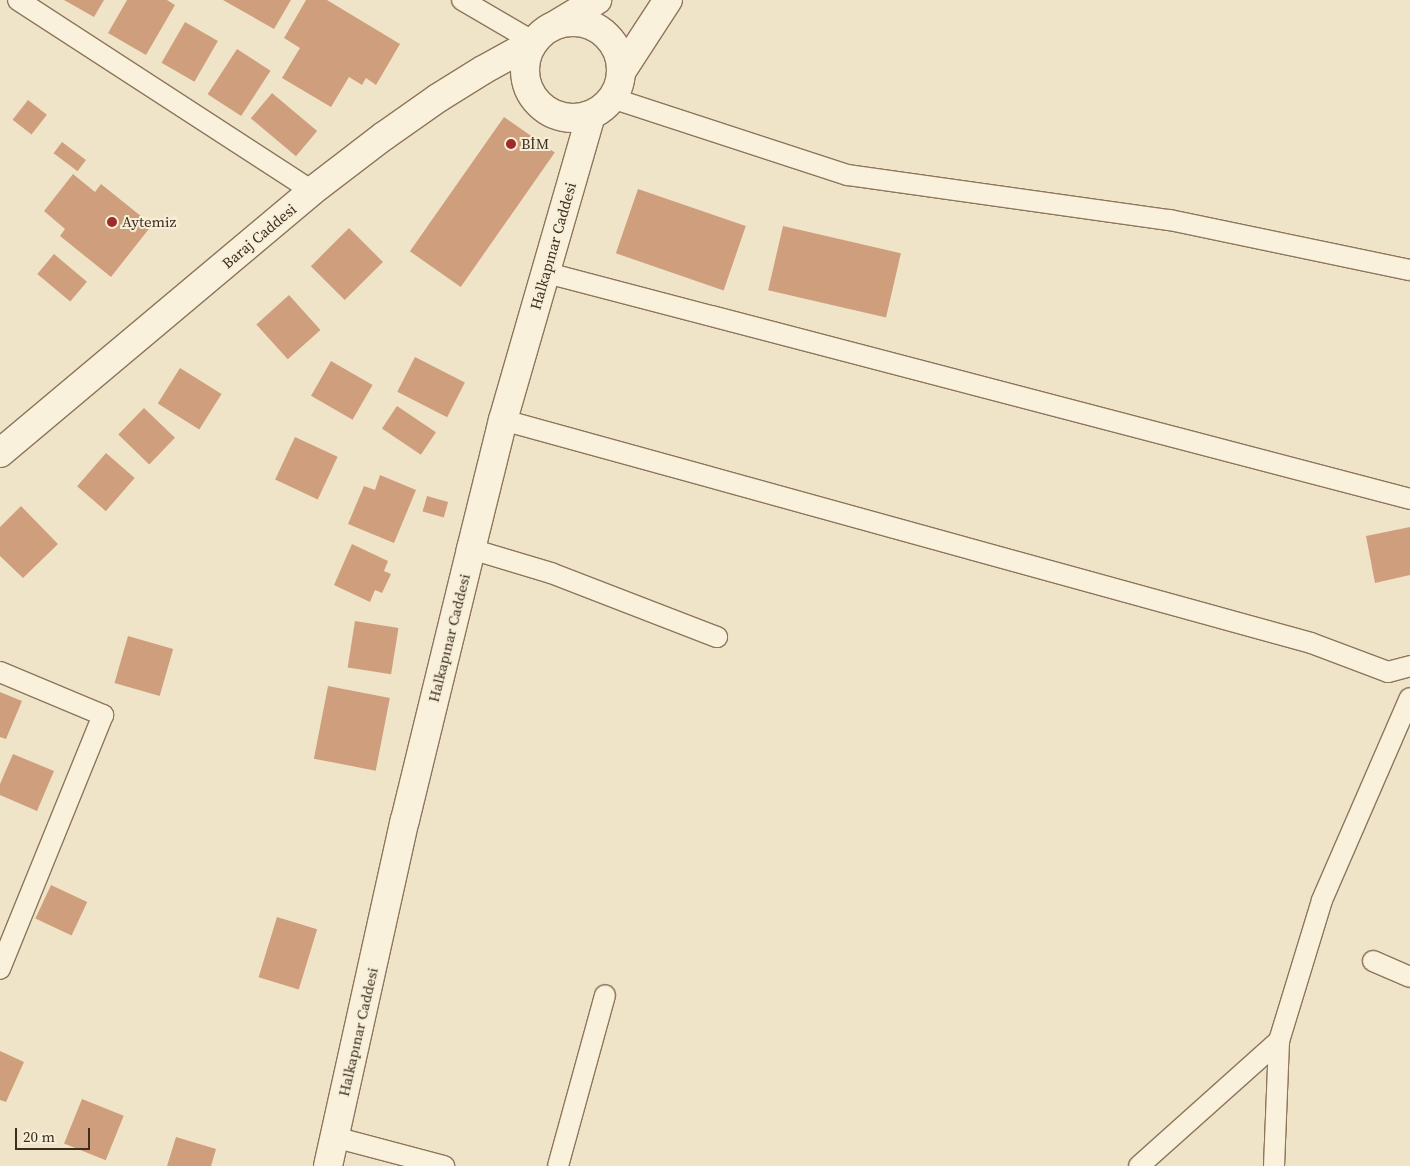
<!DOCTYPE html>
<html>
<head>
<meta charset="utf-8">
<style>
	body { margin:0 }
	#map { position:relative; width:1410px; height:1166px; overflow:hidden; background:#f0e4c8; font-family:"Source Serif 4",serif }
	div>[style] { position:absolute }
	.building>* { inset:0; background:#cf9f7d; transform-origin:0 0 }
	.roads { filter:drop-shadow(1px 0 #8d765c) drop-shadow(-1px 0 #8d765c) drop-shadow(0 1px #8d765c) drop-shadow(0 -1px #8d765c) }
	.street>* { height:20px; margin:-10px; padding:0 10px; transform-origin:10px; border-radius:10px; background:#faf1dc }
	.secondary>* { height:28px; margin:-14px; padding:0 14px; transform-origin:14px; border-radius:14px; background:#faf1dc }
	.secondary>.ring { margin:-14px; padding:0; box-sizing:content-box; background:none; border:28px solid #faf1dc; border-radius:50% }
	.dots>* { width:14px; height:14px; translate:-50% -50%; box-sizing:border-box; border:2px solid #f7eed8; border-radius:50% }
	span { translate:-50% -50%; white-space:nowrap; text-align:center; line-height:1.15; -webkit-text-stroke:4px #f7eed8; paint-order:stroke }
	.poi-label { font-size:15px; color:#3d2e20 }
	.left { translate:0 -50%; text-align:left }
	.street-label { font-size:15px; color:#3d2e20 }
	.scale { position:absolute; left:15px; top:1128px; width:75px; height:22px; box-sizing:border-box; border:2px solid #3d2e20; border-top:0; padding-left:6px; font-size:15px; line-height:18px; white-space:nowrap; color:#3d2e20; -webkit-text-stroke:4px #f7eed8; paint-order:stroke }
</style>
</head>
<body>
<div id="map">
	<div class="building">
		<i style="clip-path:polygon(64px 0,104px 0,94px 17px)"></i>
		<i style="clip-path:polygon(127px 0,167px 0,175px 5px,146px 55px,108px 33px)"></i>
		<i style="clip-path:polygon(223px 0,291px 0,274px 29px)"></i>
		<i style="clip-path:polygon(306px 0,327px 0,400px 44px,376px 85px,366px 78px,362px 85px,349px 77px,331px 107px,282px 78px,300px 48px,284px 38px)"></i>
		<i style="left:185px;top:22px;width:38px;height:47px;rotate:30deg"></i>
		<i style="left:237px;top:49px;width:40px;height:54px;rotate:33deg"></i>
		<i style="left:272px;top:93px;width:59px;height:33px;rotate:40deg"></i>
		<i style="left:28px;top:100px;width:24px;height:25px;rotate:38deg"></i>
		<i style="left:504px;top:117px;width:62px;height:164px;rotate:35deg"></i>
		<i style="left:62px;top:142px;width:30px;height:14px;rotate:37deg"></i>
		<i style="clip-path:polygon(73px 174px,95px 192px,101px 184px,152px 225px,111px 277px,60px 236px,65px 229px,44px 211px)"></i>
		<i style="left:638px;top:189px;width:114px;height:68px;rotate:19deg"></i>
		<i style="left:783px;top:226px;width:121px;height:66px;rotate:13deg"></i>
		<i style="left:349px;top:228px;width:48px;height:54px;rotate:45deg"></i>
		<i style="left:54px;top:254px;width:43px;height:26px;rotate:40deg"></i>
		<i style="left:289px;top:295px;width:47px;height:44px;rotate:48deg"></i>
		<i style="left:415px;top:357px;width:56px;height:39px;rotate:27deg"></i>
		<i style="left:331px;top:361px;width:48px;height:40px;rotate:30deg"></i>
		<i style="left:180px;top:368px;width:49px;height:42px;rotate:32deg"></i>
		<i style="left:397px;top:406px;width:47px;height:27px;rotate:34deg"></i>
		<i style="left:144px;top:408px;width:43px;height:37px;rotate:44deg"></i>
		<i style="left:295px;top:437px;width:47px;height:47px;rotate:25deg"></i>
		<i style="left:106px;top:453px;width:38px;height:44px;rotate:41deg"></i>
		<i style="clip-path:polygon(380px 475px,416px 490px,394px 543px,348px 524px,364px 486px,375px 490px)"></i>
		<i style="left:427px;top:496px;width:22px;height:16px;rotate:16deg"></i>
		<i style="clip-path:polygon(21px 506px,58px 544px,23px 578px,0 556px,0 527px)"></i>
		<i style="clip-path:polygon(1410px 527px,1410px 575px,1375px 583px,1366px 536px)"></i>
		<i style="clip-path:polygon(352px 544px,388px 561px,384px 571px,391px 574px,382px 593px,375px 590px,370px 602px,334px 585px)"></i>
		<i style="left:355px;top:621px;width:44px;height:47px;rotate:9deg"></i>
		<i style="left:128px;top:636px;width:47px;height:49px;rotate:16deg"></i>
		<i style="left:328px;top:686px;width:63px;height:74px;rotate:11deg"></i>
		<i style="clip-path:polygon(0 692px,22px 701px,6px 739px,0 737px)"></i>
		<i style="clip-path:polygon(13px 754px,54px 771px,37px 811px,0 795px,0 784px)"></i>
		<i style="left:51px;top:885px;width:40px;height:37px;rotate:25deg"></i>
		<i style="left:277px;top:917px;width:42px;height:63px;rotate:17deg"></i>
		<i style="clip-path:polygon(0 1051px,24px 1062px,6px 1102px,0 1100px)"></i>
		<i style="left:82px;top:1099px;width:45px;height:48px;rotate:22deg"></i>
		<i style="clip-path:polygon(176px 1137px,216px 1149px,211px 1166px,167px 1166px)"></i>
	</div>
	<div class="roads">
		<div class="street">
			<i style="left:18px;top:0;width:351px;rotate:33deg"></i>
			<i style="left:462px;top:0;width:83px;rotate:30.3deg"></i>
			<i style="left:612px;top:98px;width:248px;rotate:18.1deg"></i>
			<i style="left:848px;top:175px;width:325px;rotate:8deg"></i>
			<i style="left:1170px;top:220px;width:245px;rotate:11.8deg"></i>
			<i style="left:547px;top:273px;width:892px;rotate:14.67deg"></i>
			<i style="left:503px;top:420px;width:838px;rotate:15.43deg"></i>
			<i style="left:1311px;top:643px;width:82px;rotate:20.6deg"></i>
			<i style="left:1388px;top:672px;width:23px;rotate:-15deg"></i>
			<i style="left:471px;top:549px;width:84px;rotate:16.7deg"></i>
			<i style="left:551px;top:573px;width:178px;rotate:21.1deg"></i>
			<i style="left:0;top:672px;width:112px;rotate:22.7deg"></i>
			<i style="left:103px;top:715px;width:274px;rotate:112.1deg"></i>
			<i style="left:1373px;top:961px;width:40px;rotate:23.4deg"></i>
			<i style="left:334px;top:1137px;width:114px;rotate:14.8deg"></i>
			<i style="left:558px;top:1166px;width:177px;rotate:-74.6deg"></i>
			<i style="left:1139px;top:1166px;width:188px;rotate:-41.8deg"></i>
			<i style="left:1279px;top:1041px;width:147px;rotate:-73deg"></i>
			<i style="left:1322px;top:900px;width:220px;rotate:-66.5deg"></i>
			<i style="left:1274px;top:1166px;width:125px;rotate:-87.7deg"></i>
		</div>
		<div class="secondary">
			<i class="ring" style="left:525px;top:22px;width:68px;height:68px"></i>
			<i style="left:557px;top:24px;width:47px;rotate:-31deg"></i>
			<i style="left:621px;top:72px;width:86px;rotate:-56.9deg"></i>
			<i style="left:0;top:453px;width:407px;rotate:-40deg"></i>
			<i style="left:312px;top:191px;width:91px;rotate:-37.4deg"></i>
			<i style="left:384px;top:136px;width:66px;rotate:-35.1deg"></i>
			<i style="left:438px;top:98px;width:53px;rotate:-31.9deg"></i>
			<i style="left:483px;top:70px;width:58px;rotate:-28.8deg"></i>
			<i style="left:328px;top:1166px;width:354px;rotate:-77.5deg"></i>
			<i style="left:405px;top:820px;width:279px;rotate:-76.3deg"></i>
			<i style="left:471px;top:549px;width:133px;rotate:-76.1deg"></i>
			<i style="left:503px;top:420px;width:317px;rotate:-73.9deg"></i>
		</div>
	</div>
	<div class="dots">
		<i style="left:511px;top:144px;background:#9e2a2b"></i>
		<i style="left:112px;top:222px;background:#9e2a2b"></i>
	</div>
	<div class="poi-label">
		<span class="left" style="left:521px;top:144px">BİM</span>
		<span class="left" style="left:122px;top:222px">Aytemiz</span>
	</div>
	<div class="street-label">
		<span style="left:259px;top:236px;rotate:-40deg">Baraj Caddesi</span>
		<span style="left:553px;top:246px;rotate:-74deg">Halkapınar Caddesi</span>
		<span style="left:449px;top:638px;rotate:-76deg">Halkapınar Caddesi</span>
		<span style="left:358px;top:1032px;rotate:-77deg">Halkapınar Caddesi</span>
	</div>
	<div class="scale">20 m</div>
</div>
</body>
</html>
